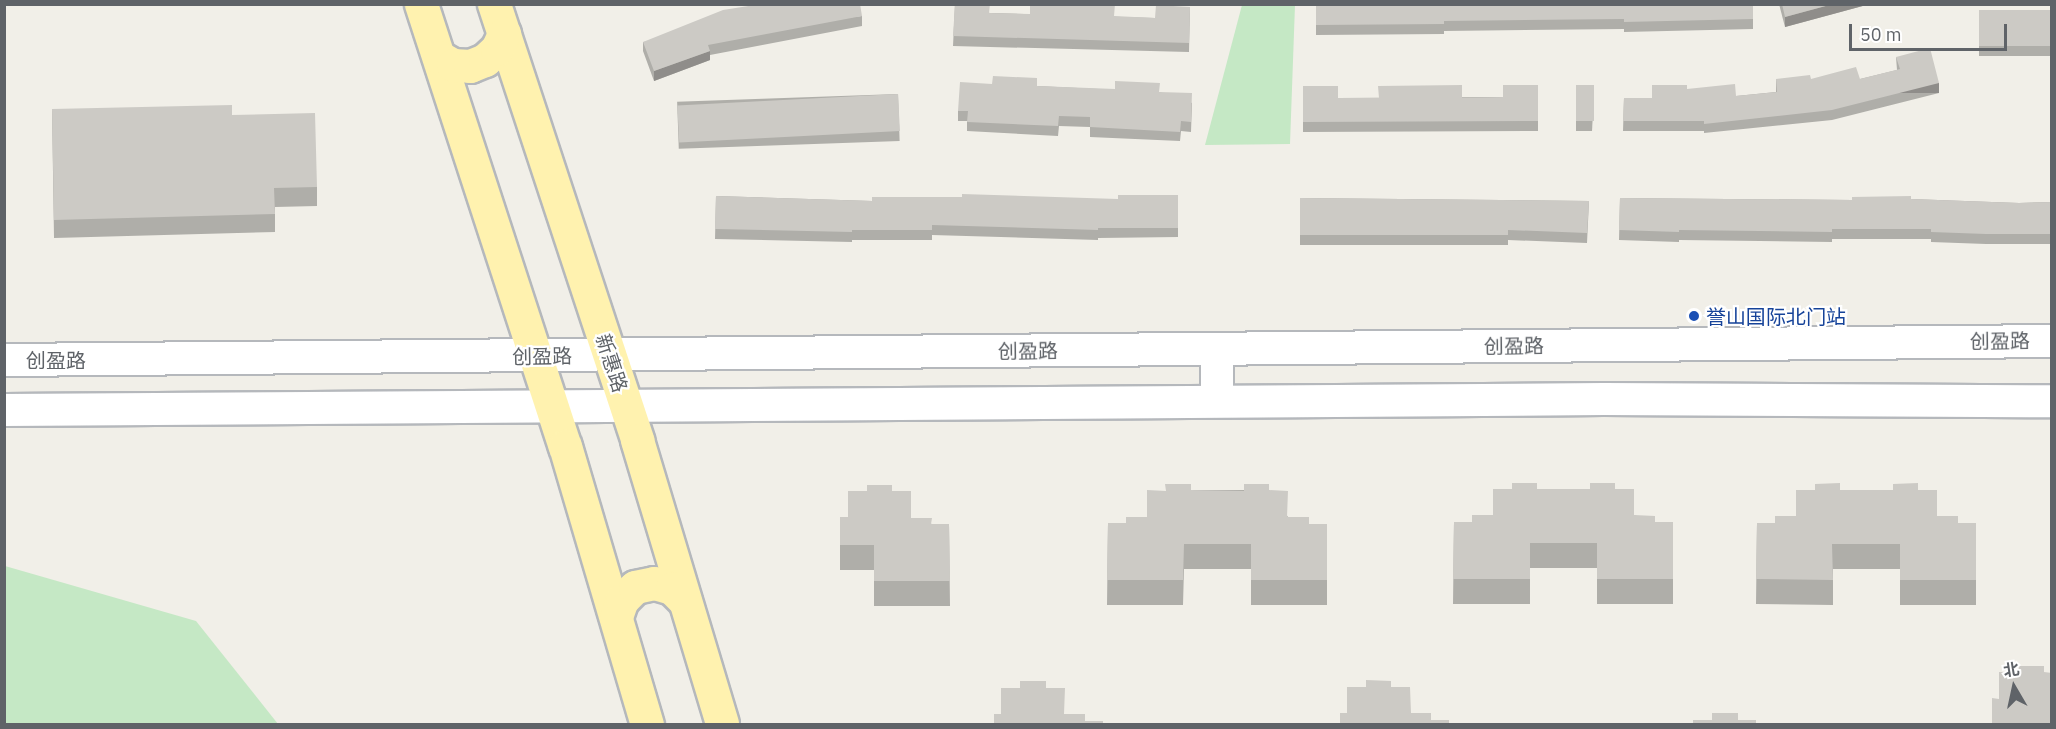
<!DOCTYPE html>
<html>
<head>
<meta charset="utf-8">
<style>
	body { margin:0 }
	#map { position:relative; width:2056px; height:729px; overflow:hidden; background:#f1efe8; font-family:"IBM Plex Sans","Noto Sans SC",sans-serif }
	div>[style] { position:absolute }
	.green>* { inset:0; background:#c5e8c5 }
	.roads { filter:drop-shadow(2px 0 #b5b8bc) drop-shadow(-2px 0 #b5b8bc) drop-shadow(0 2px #b5b8bc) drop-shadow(0 -2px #b5b8bc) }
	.minor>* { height:32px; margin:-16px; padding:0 16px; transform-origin:16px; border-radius:16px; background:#fff }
	.major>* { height:33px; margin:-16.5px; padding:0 16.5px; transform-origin:16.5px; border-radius:16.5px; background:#fff2af }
	.wall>* { inset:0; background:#afaea9; transform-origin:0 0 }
	.shaded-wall>* { inset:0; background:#8f8d8a; transform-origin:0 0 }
	.building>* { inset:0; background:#cccac5; transform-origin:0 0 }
	.dots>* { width:16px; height:16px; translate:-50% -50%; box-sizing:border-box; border:3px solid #fff; border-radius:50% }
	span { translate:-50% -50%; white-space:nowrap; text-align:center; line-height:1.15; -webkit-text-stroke:4.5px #fff; paint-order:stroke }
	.transit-label { font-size:20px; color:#164399 }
	.left { translate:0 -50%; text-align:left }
	.street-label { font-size:20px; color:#5f6368 }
	.frame { position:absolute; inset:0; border:6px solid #5f6368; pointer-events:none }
	.north { position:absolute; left:1984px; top:657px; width:60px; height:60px; -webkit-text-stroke:4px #fff; paint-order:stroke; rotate:351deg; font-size:16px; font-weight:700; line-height:24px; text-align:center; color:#5f6368 }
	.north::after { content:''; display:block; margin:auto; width:21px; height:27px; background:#5f6368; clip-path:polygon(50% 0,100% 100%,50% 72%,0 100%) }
	.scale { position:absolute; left:1849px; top:24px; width:158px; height:27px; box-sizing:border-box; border:3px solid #5f6368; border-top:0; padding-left:8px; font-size:18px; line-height:21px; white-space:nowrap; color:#5f6368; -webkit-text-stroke:4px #fff; paint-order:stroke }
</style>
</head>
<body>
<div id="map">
	<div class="green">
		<i style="clip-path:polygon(1242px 5px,1295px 5px,1290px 144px,1205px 145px)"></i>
		<i style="clip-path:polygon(5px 566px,196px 621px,278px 724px,5px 724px)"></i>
	</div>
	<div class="roads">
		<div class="minor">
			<i style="left:1217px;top:349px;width:52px;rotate:90deg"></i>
			<i style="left:4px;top:360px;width:2048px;rotate:-0.53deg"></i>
			<i style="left:4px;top:410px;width:1600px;rotate:-0.39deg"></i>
			<i style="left:1604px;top:399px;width:448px;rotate:0.3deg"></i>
		</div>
		<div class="major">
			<i style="left:421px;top:4px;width:465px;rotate:72deg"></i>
			<i style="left:565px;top:446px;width:290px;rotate:73.6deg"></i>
			<i style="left:494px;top:4px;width:459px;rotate:71.8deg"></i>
			<i style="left:637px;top:440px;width:296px;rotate:73.3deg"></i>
			<i style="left:439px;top:57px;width:16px;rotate:30deg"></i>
			<i style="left:453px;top:65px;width:17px;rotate:3deg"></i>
			<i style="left:470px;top:66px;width:16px;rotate:-22deg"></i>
			<i style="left:485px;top:60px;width:16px;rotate:-43deg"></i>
			<i style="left:497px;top:49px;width:17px;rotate:-65deg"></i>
			<i style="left:616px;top:617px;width:18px;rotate:-71deg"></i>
			<i style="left:622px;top:600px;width:18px;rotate:-45deg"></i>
			<i style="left:635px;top:587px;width:19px;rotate:-12deg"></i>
			<i style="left:654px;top:583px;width:19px;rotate:16deg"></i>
			<i style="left:672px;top:588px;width:18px;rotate:45deg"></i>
		</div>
	</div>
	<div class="wall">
		<i style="clip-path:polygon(955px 4px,990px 13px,1155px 18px,1190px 7px,1189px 52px,953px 46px)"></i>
		<i style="clip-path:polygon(1316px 4px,1753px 4px,1753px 29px,1624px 32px,1624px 29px,1444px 31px,1444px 34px,1316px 35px)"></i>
		<i style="clip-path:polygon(1779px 4px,1870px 4px,1785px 27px)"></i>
		<i style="left:2052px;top:10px;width:46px;height:73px;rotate:90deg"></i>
		<i style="clip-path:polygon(862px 16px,862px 26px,710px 55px,710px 60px,654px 81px,643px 51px,643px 42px)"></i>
		<i style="clip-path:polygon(1896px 57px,1939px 93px,1832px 120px,1704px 133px,1704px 131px,1623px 131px,1624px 98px,1652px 98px,1687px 89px,1736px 96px,1776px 92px,1776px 79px,1860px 79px,1897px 70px)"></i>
		<i style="clip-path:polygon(1538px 85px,1538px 131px,1303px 132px,1303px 86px,1338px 98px,1503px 97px)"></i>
		<i style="clip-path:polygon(1576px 85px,1594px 95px,1592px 131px,1576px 131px)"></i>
		<i style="clip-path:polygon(1037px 86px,1160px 92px,1192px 103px,1191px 132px,1181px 131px,1180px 141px,1090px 137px,1090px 127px,1059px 126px,1058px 136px,967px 131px,967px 121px,958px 121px,958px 111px)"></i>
		<i style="left:898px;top:94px;width:47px;height:221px;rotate:88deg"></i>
		<i style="clip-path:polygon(52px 109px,232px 115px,317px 187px,317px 206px,275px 207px,275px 232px,54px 238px)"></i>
		<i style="clip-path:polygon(1178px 195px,1178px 237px,1098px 238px,1098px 240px,932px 235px,932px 240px,852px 240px,852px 242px,715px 239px,716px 196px,872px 201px,1118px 199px)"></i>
		<i style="clip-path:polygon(1300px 198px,1589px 201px,1587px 243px,1508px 240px,1508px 245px,1300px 245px)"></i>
		<i style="clip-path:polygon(1620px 198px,1852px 200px,1911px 199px,2019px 203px,2052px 202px,2052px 244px,1986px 244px,1931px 242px,1931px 239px,1832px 239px,1832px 242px,1679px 240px,1679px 242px,1619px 240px)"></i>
		<i style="clip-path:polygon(1537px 489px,1615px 489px,1634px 515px,1655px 522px,1673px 522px,1673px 604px,1597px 604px,1597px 568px,1530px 568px,1530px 604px,1453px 604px,1454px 522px,1472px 522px,1493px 515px)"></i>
		<i style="clip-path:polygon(1191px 490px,1269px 490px,1288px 517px,1309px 524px,1327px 524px,1327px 605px,1251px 605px,1251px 569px,1184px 569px,1183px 605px,1107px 605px,1108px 523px,1126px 523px,1147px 517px)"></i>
		<i style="clip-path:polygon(1840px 490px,1918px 490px,1937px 516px,1958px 523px,1976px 523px,1976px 605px,1900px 605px,1900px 569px,1833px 569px,1833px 605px,1756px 604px,1757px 523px,1775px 523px,1796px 516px)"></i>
		<i style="clip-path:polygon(867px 491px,892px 491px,911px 518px,932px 524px,949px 524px,950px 606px,874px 606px,874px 570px,840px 570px,840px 517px,848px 517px)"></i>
	</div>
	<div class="shaded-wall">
		<i style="clip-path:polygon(1833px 4px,1870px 4px,1785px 27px,1785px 17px)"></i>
		<i style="clip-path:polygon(710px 51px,710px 60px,654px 81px,654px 71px)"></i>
		<i style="left:1939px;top:83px;width:10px;height:110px;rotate:90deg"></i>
	</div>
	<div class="building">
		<i style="clip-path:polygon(761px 4px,860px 4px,862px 16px,708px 45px,710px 51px,654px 71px,643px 42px,723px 10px)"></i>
		<i style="clip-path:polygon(955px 4px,990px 4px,989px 13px,1030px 14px,1030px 4px,1115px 4px,1114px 16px,1155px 18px,1156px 5px,1190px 7px,1189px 43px,953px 36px)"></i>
		<i style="clip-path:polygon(1316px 4px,1753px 4px,1753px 19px,1624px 22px,1624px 19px,1444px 21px,1444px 24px,1316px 25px)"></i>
		<i style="clip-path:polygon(1782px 4px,1833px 4px,1785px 17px)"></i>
		<i style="left:2052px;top:10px;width:36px;height:73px;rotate:90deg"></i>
		<i style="clip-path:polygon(1930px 48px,1939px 83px,1832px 110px,1704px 124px,1704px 121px,1623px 121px,1624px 98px,1652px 98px,1652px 85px,1687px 85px,1687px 89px,1735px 84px,1736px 96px,1777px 92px,1776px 79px,1810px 75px,1811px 79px,1856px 67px,1860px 79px,1900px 69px,1896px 57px)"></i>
		<i style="clip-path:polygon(993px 76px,1037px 78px,1037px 86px,1115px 89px,1115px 81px,1160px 83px,1159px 92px,1192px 93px,1191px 122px,1181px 121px,1180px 132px,1090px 127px,1090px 117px,1059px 116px,1058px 126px,967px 122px,968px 111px,958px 111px,960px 82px,992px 84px)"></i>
		<i style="clip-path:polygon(1462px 85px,1462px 98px,1503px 97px,1503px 85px,1538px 85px,1538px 121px,1303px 122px,1303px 86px,1338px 86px,1338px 98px,1379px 98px,1378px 86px)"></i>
		<i style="left:1576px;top:85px;width:18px;height:36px"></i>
		<i style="left:898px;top:94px;width:37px;height:221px;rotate:87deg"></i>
		<i style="clip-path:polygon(232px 105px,232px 115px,315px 113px,317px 187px,274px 188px,275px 214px,54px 220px,52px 109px)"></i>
		<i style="clip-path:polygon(962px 194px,1118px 199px,1118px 195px,1178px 195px,1178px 228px,1098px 228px,1098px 230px,932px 225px,932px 230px,852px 230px,852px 232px,715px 229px,716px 196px,872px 201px,872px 197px,962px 197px)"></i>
		<i style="clip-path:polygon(1911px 196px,1911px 199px,2019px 203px,2052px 202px,2052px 234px,1986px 234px,1931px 232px,1931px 229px,1832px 229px,1832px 232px,1679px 230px,1679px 232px,1619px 230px,1620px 198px,1852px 200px,1852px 197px)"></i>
		<i style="clip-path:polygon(1300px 198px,1589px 201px,1587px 233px,1508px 230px,1508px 235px,1300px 235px)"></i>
		<i style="clip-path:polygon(1512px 483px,1537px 483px,1537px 489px,1590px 489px,1590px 483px,1615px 483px,1615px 489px,1634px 489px,1634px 515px,1655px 516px,1655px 522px,1673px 522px,1673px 579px,1597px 579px,1597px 543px,1530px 543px,1530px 579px,1453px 579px,1454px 522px,1472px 522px,1472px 515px,1493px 515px,1493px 489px,1512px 489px)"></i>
		<i style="clip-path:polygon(1840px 483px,1840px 490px,1893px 490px,1893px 484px,1918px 483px,1918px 490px,1937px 490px,1937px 516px,1958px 516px,1958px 523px,1976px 523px,1976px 580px,1900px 580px,1900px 544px,1832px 544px,1833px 580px,1756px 579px,1757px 523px,1775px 523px,1775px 516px,1796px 516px,1796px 490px,1815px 490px,1815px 484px)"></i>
		<i style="clip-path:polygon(1165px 484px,1191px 484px,1191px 490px,1244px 491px,1244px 484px,1269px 484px,1269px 490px,1288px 491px,1287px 517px,1309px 517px,1309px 524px,1327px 524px,1327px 580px,1251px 580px,1251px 544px,1184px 544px,1183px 580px,1107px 580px,1108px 523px,1126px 523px,1126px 517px,1147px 517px,1147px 490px,1166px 491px)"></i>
		<i style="clip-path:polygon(867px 485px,892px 485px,892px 491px,911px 491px,911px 518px,932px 518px,931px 524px,949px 524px,950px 581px,874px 581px,874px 545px,840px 545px,840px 517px,848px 517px,848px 491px,867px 491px)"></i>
		<i style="clip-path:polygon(2019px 666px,2044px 666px,2044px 672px,2052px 673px,2052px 724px,1992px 724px,1992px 698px,1999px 699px,1999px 672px,2018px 673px)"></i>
		<i style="clip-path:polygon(1366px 680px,1391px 681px,1391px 687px,1410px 687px,1411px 713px,1431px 713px,1431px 720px,1449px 720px,1449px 724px,1340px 724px,1340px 713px,1347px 713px,1347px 687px,1366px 687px)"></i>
		<i style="clip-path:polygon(1020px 681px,1046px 681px,1046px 688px,1065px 688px,1064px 714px,1085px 714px,1085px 721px,1103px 721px,1103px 724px,994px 724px,994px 714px,1001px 714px,1001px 688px,1020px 688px)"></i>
		<i style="clip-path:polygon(1712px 713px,1738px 713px,1738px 720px,1756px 720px,1756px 724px,1693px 724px,1693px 720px,1712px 720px)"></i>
	</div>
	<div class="dots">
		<i style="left:1694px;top:316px;background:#1a4fb4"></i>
	</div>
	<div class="transit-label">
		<span class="left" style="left:1706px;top:316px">誉山国际北门站</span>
	</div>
	<div class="street-label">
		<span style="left:2000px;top:341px;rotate:-1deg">创盈路</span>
		<span style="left:1514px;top:346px;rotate:-1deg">创盈路</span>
		<span style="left:1028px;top:351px;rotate:-1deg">创盈路</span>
		<span style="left:542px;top:356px;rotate:-1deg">创盈路</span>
		<span style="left:56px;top:360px">创盈路</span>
		<span style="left:612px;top:363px;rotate:72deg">新惠路</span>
	</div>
	<div class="frame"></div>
	<div class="north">北</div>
	<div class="scale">50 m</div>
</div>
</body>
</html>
